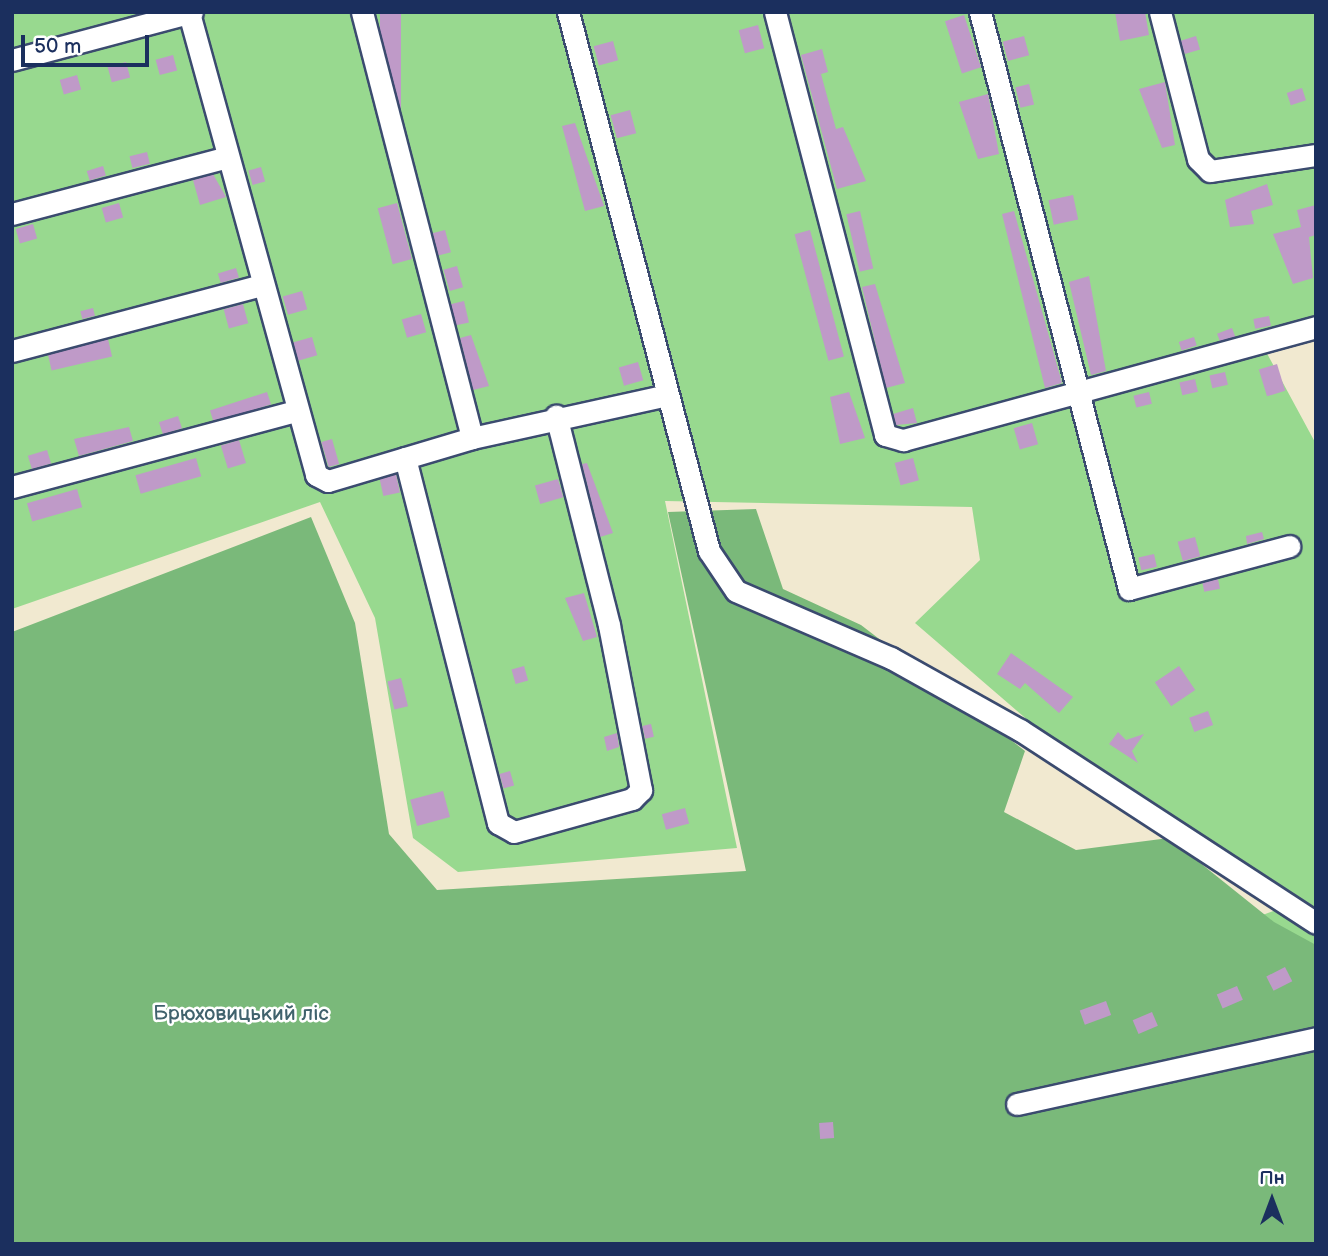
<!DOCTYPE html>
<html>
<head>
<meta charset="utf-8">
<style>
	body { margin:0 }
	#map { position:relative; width:1328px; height:1256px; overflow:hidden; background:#f1e9d0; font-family:"Balsamiq Sans",sans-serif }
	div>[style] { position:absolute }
	.green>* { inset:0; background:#98d98f }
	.forest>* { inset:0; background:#7ab97a }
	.building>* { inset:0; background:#bf9ac8; transform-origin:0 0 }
	.roads { filter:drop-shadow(2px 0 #3b4b6f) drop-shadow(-2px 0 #3b4b6f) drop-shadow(0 2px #3b4b6f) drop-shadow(0 -2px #3b4b6f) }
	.minor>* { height:21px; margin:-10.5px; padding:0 10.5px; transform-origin:10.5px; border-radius:10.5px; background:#fff }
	span { translate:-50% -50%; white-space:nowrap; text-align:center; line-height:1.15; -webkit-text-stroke:5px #fff; paint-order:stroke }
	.park-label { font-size:21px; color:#40626d }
	.frame { position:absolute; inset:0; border:14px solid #1b2f5e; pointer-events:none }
	.north { position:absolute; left:1237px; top:1165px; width:70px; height:70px; -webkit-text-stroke:5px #fff; paint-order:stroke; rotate:0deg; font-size:19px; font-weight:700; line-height:28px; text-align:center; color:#1b2f5e }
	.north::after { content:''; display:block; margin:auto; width:24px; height:32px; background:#1b2f5e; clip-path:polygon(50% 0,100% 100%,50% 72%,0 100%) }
	.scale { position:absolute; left:21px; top:35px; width:128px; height:32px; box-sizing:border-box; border:4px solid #1b2f5e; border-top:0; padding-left:9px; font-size:21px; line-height:24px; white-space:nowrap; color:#1b2f5e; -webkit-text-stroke:5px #fff; paint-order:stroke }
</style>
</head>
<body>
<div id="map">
	<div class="green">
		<i style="clip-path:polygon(12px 12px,1316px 12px,1316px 325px,1263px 346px,1316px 444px,1316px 1058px,999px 1012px,1298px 902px,1075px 761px,915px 623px,980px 560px,972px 507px,665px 501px,737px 848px,458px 872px,413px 838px,375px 618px,320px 502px,12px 609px)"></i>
	</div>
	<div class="forest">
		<i style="clip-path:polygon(756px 509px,783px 589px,861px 625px,1025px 751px,1004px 812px,1076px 850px,1169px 838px,1274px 922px,1316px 945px,1316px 1244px,12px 1244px,12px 632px,311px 517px,355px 623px,389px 834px,437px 890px,746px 871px,668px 512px)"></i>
	</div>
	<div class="building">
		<i style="left:380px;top:12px;width:21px;height:107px"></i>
		<i style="clip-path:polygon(1115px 12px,1145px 12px,1149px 35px,1120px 41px)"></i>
		<i style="left:964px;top:15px;width:55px;height:20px;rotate:72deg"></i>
		<i style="left:758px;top:25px;width:24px;height:20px;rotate:75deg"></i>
		<i style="left:1024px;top:36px;width:20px;height:22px;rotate:75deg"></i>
		<i style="left:1196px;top:36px;width:14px;height:16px;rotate:73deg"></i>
		<i style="left:613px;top:41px;width:20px;height:20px;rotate:75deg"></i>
		<i style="clip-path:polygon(822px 49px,828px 72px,821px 74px,836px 129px,843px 127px,866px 181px,837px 189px,801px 55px)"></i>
		<i style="left:173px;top:55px;width:16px;height:18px;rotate:75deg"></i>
		<i style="left:126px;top:62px;width:16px;height:19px;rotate:75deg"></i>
		<i style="left:77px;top:75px;width:15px;height:18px;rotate:74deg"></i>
		<i style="clip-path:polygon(1165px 82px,1175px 145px,1162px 148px,1139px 89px)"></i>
		<i style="left:1029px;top:84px;width:21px;height:14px;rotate:76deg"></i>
		<i style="left:1302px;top:88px;width:13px;height:16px;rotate:72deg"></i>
		<i style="clip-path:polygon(988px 94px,999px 154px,978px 159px,959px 102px)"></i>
		<i style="left:630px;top:110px;width:24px;height:20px;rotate:75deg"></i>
		<i style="clip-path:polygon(575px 123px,604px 206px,585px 211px,562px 126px)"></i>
		<i style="left:147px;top:152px;width:12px;height:18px;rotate:76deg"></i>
		<i style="left:103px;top:166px;width:10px;height:17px;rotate:73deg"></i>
		<i style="left:261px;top:167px;width:15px;height:13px;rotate:74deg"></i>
		<i style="clip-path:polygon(213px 174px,226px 197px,200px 205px,193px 180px)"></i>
		<i style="clip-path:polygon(1267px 184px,1273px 205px,1251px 211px,1254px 224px,1230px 227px,1225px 200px)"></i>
		<i style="left:1073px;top:195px;width:25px;height:25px;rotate:78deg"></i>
		<i style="left:119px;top:203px;width:15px;height:18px;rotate:74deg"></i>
		<i style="left:397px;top:203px;width:58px;height:20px;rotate:75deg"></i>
		<i style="clip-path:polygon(1316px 205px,1316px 235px,1309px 237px,1313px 278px,1293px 284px,1273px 234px,1301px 227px,1297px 210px)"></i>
		<i style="left:860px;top:211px;width:59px;height:14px;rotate:77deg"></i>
		<i style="clip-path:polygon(1014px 211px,1062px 383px,1045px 388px,1002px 214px)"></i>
		<i style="left:33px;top:224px;width:15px;height:18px;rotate:74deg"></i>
		<i style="left:445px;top:230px;width:23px;height:13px;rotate:75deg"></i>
		<i style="left:810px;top:230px;width:131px;height:16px;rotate:75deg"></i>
		<i style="left:457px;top:266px;width:22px;height:14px;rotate:74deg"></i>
		<i style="left:236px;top:268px;width:10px;height:19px;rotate:73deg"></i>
		<i style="clip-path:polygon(1089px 276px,1106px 371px,1091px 375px,1069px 282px)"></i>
		<i style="clip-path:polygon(875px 284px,905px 383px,886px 388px,862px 287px)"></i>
		<i style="left:302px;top:291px;width:19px;height:20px;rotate:74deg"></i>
		<i style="left:464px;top:301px;width:22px;height:14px;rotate:77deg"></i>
		<i style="left:243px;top:304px;width:20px;height:20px;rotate:75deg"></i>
		<i style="left:93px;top:308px;width:8px;height:13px;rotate:76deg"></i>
		<i style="left:421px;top:314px;width:19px;height:20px;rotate:74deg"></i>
		<i style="left:1269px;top:316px;width:10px;height:16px;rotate:79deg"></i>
		<i style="left:1232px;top:328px;width:9px;height:16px;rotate:69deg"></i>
		<i style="clip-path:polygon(471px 335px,489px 386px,473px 390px,460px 338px)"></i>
		<i style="left:312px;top:337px;width:19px;height:20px;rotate:74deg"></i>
		<i style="left:1194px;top:337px;width:9px;height:16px;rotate:72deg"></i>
		<i style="left:108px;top:339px;width:18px;height:62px;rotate:77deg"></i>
		<i style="left:638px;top:362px;width:19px;height:20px;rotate:74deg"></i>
		<i style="left:1277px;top:364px;width:28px;height:19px;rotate:73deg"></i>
		<i style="left:1225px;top:372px;width:13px;height:16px;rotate:77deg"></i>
		<i style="left:1195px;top:379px;width:13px;height:16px;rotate:77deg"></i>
		<i style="left:267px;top:392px;width:13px;height:60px;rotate:72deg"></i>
		<i style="clip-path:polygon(849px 392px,865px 438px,840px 444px,830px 397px)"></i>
		<i style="left:1149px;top:392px;width:12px;height:16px;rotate:76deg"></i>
		<i style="clip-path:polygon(913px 408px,917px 423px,896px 425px,893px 414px)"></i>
		<i style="left:178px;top:416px;width:13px;height:20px;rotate:72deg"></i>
		<i style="left:1032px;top:423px;width:22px;height:19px;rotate:74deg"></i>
		<i style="clip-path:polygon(129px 427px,133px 441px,79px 456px,74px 439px)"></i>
		<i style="left:332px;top:439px;width:26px;height:11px;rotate:74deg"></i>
		<i style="left:239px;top:440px;width:24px;height:19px;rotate:73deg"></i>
		<i style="left:47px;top:450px;width:14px;height:20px;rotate:73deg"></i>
		<i style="left:196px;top:458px;width:19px;height:63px;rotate:74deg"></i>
		<i style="left:913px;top:458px;width:23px;height:19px;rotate:75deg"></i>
		<i style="clip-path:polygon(587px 463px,613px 533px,600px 537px,582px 464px)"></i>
		<i style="left:396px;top:474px;width:19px;height:17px;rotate:78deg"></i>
		<i style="left:558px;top:479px;width:19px;height:24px;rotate:74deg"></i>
		<i style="left:77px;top:489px;width:19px;height:52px;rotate:74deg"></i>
		<i style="clip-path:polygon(1262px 532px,1264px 539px,1247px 544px,1246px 536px)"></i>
		<i style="left:1195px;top:537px;width:20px;height:18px;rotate:75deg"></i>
		<i style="left:1154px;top:554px;width:13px;height:16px;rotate:77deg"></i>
		<i style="left:1218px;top:579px;width:10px;height:16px;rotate:79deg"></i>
		<i style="clip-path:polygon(584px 593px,597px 637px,583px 641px,565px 598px)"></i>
		<i style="clip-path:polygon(1011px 653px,1073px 697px,1059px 713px,1025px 683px,1020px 689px,997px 674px)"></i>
		<i style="left:524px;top:666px;width:15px;height:13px;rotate:74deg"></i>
		<i style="left:1179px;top:666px;width:29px;height:29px;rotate:56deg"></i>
		<i style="left:401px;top:678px;width:29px;height:14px;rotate:76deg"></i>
		<i style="left:1208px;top:711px;width:15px;height:20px;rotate:70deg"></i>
		<i style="left:651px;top:724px;width:13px;height:9px;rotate:77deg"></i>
		<i style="clip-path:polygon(1118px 732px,1126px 740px,1144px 734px,1132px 751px,1138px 763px,1109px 744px)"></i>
		<i style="clip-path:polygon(617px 733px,619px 747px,607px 751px,604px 737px)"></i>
		<i style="left:510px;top:771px;width:15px;height:11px;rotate:74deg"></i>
		<i style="left:443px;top:791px;width:27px;height:34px;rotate:75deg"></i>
		<i style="left:685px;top:808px;width:16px;height:24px;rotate:75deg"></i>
		<i style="left:1285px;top:967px;width:16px;height:21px;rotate:63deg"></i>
		<i style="left:1237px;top:986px;width:15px;height:22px;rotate:67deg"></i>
		<i style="left:1106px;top:1001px;width:15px;height:28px;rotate:70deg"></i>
		<i style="left:1152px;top:1012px;width:15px;height:21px;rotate:67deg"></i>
		<i style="left:833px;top:1122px;width:16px;height:14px;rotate:86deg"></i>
	</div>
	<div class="roads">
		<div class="minor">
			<i style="left:362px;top:12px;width:440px;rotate:75.5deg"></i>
			<i style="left:472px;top:438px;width:200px;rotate:-12.4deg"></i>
			<i style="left:568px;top:12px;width:557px;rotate:75.34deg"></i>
			<i style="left:709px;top:551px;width:48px;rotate:56deg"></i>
			<i style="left:736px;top:591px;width:169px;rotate:23.4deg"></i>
			<i style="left:891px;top:658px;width:148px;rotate:29.2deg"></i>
			<i style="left:1020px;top:730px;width:353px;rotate:33.1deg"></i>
			<i style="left:775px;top:12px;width:437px;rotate:75.4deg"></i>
			<i style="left:885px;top:435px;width:19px;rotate:16deg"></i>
			<i style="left:903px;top:440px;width:428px;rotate:-15.3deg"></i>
			<i style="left:980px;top:12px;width:596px;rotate:75.52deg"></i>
			<i style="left:1129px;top:589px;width:166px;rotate:-15deg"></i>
			<i style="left:1160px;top:12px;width:152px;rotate:75.5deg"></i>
			<i style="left:1198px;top:159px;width:17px;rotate:45deg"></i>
			<i style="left:1210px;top:171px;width:107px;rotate:-8.6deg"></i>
			<i style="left:189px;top:13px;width:479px;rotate:74.6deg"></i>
			<i style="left:316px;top:475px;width:13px;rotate:27deg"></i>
			<i style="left:328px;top:481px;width:150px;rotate:-16.6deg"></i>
			<i style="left:12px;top:60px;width:186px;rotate:-14.9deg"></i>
			<i style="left:12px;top:214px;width:222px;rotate:-14.8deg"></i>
			<i style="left:12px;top:351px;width:259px;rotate:-14.8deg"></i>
			<i style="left:405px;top:458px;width:377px;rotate:75.7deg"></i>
			<i style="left:498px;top:823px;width:18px;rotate:29deg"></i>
			<i style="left:514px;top:832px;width:123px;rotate:-15.6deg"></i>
			<i style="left:632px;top:799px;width:13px;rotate:-45deg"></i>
			<i style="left:641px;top:790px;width:168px;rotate:-101deg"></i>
			<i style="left:609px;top:625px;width:216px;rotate:-104.2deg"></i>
			<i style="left:12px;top:487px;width:294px;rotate:-15deg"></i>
			<i style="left:1017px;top:1104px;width:306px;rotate:-12.4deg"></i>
		</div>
	</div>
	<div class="park-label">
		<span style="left:241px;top:1014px">Брюховицький ліс</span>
	</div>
	<div class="frame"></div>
	<div class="north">Пн</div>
	<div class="scale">50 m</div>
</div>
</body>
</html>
